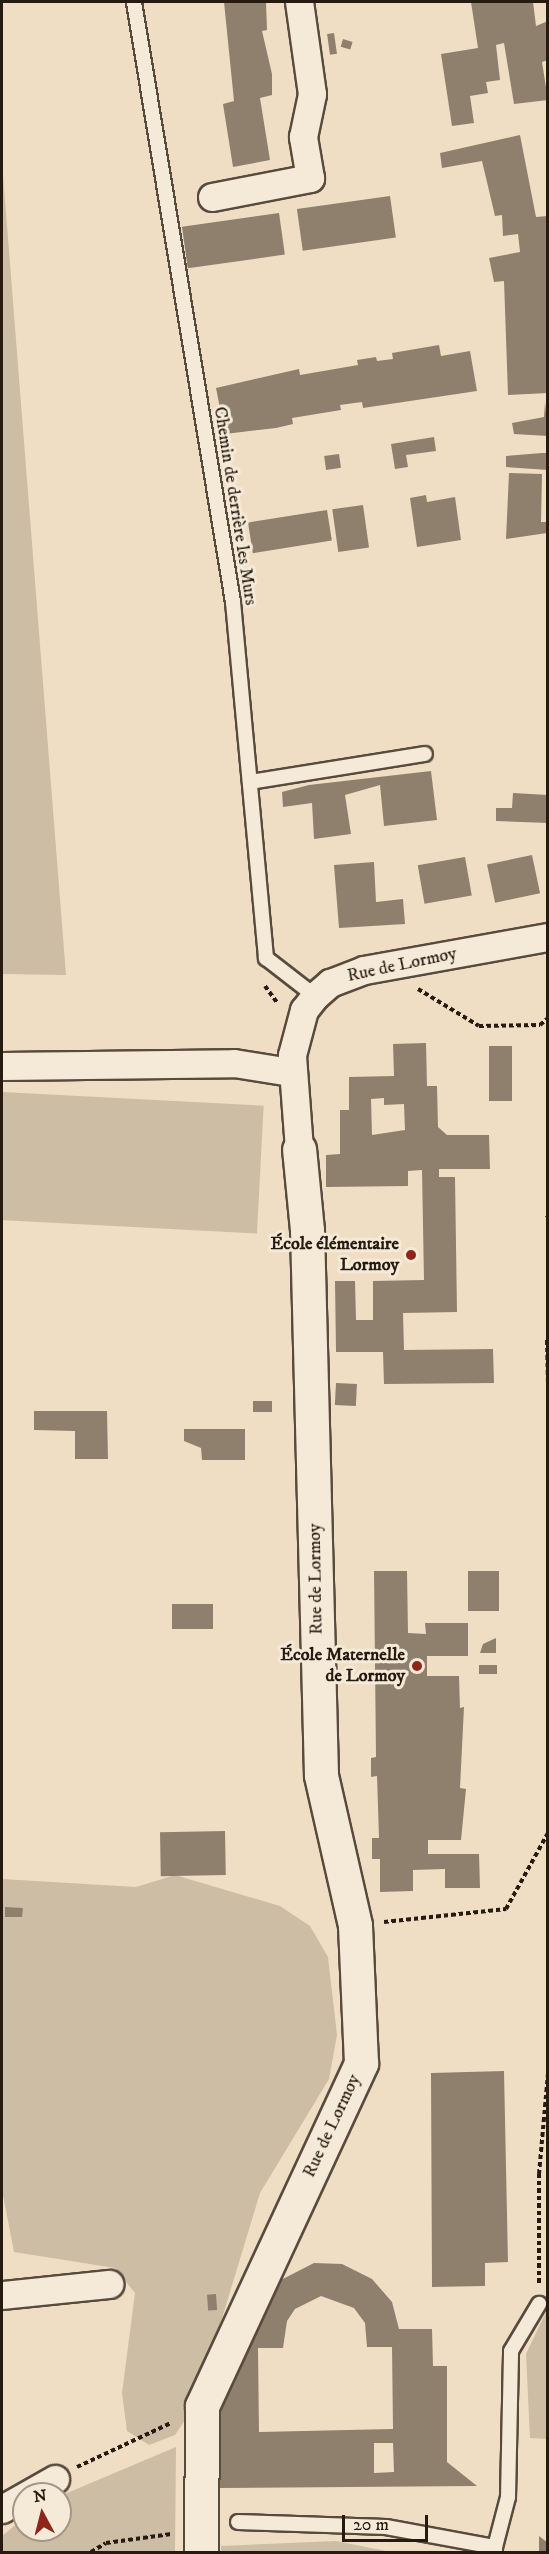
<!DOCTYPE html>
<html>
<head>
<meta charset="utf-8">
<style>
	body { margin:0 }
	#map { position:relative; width:549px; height:2554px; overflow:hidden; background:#efdec3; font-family:"IM FELL DW Pica",serif }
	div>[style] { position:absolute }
	.green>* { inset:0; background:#cdbda5; transform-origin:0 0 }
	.building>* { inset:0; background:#8f806e; transform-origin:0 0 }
	.path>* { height:4px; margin-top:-2px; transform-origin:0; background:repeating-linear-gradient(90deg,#261a11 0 4.5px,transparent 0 7.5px) }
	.roads { filter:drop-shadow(2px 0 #584b3e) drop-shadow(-2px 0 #584b3e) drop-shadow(0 2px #584b3e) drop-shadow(0 -2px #584b3e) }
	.lane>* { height:14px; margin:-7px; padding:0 7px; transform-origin:7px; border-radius:7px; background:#f5ead8 }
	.street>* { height:27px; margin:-13.5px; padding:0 13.5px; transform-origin:13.5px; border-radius:13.5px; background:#f5ead8 }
	.secondary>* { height:33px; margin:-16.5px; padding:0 16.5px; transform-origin:16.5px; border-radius:16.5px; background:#f5ead8 }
	.dots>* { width:16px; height:16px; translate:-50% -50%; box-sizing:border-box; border:3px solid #f5ead8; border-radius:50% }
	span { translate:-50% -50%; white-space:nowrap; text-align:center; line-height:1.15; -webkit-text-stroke:6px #f5ead8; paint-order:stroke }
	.street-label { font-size:18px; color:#261a11 }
	.poi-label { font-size:18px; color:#261a11; font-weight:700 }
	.right { translate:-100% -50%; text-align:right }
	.frame { position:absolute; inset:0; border:3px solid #261a11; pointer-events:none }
	.north { position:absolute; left:12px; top:2482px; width:60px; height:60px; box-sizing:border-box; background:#f5ead8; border:2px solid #a29788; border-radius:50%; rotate:353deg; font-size:16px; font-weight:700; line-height:24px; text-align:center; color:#261a11 }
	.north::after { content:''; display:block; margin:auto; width:21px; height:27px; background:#8f2418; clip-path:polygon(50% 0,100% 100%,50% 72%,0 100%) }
	.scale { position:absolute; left:342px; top:2515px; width:86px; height:27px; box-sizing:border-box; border:3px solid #261a11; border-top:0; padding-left:8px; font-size:18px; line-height:21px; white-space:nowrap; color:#261a11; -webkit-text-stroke:4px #f5ead8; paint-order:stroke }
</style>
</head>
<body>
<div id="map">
	<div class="green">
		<i style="clip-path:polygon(2px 162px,66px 975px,2px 974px,2px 983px)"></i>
		<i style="left:2px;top:1092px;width:262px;height:128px;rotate:3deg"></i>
		<i style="clip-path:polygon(175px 1875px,280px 1906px,310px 1926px,328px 1957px,337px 2035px,329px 2079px,260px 2193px,196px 2404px,175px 2435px,149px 2445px,127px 2431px,122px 2393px,135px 2293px,115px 2268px,14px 2252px,2px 2190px,2px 1879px,136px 1887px)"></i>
		<i style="clip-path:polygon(547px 2310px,547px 2439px,530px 2438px,526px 2354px)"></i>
		<i style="clip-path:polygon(176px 2447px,175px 2552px,2px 2552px,2px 2536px,24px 2518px,24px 2530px,60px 2530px,60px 2496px)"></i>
		<i style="clip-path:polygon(336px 2541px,391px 2552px,221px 2552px,221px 2546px)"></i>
	</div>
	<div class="building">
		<i style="clip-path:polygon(224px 2px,266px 2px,267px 30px,262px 31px,272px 74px,272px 95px,260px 98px,270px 160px,233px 167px,223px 104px,234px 101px)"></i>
		<i style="clip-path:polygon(471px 2px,533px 2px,536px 26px,548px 21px,548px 60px,542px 62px,548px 100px,514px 104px,504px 43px,496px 45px,500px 80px,486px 82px,488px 93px,470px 96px,474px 123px,452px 126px,441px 54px,478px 48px)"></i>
		<i style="left:334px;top:33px;width:21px;height:7px;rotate:82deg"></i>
		<i style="left:343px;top:39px;width:10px;height:8px;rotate:17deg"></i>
		<i style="clip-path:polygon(520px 135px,536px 217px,548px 216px,548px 393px,508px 395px,504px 281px,494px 282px,489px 258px,520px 252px,518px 234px,503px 236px,502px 215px,495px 216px,482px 161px,442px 168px,440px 153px)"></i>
		<i style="left:390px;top:196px;width:42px;height:94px;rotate:82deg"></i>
		<i style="left:279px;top:213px;width:42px;height:98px;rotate:82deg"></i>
		<i style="clip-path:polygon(439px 345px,441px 356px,470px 351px,477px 391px,363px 408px,362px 402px,340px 405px,341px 410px,292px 418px,293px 424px,276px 428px,225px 434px,216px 388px,299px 369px,300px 375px,358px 365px,357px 360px,376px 357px,377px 361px,393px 359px,392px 353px)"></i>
		<i style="clip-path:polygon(545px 402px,548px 436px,514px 434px,512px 423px,544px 417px)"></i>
		<i style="clip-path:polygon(434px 437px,436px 451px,406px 455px,408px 467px,395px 469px,391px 444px)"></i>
		<i style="clip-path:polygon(542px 453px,548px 453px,548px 470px,506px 467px,506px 456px)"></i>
		<i style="left:339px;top:454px;width:14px;height:15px;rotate:82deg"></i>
		<i style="clip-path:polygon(509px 473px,542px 474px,541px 522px,547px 522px,547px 533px,506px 539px)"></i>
		<i style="clip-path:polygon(426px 495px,427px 502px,455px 497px,461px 540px,417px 547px,410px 498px)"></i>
		<i style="left:363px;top:505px;width:43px;height:31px;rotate:82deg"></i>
		<i style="left:327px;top:510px;width:31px;height:80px;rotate:81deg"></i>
		<i style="clip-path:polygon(431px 771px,437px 820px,384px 826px,380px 785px,345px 795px,351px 834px,314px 839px,312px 803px,283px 807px,282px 792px,309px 785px)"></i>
		<i style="clip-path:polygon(513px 793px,548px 795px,548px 823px,496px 821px,496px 808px,512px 808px)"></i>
		<i style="left:532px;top:855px;width:39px;height:46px;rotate:78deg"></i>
		<i style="left:465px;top:857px;width:39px;height:48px;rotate:80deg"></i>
		<i style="clip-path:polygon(374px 862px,376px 902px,403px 899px,405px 924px,339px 928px,334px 865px)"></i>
		<i style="clip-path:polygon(evenodd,426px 1043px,427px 1086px,437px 1086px,438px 1127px,447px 1135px,489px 1135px,490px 1169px,439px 1169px,439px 1177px,455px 1177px,457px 1312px,403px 1313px,404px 1350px,493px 1349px,494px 1383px,384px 1384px,383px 1352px,336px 1352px,335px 1281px,355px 1281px,356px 1320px,373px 1320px,373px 1281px,424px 1280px,422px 1170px,408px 1171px,408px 1186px,326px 1187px,326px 1155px,340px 1154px,340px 1110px,349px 1110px,349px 1077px,394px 1076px,393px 1044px,426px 1043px,384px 1098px,384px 1105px,404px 1104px,405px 1130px,372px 1135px,371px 1099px,384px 1098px)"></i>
		<i style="left:489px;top:1046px;width:23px;height:55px"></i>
		<i style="left:336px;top:1383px;width:21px;height:22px;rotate:3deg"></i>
		<i style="left:253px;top:1401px;width:19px;height:11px"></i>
		<i style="clip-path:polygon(34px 1411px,107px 1411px,108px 1459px,75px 1459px,75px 1431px,34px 1430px)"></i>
		<i style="clip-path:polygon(184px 1429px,245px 1429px,245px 1460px,202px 1460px,201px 1448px,184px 1441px)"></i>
		<i style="clip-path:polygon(374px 1571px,407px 1571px,408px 1633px,426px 1634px,425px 1623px,468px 1623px,468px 1656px,427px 1656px,427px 1676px,459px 1676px,460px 1708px,464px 1707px,460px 1788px,466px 1789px,461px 1840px,428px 1840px,428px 1854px,479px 1854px,480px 1888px,445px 1888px,445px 1869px,413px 1870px,413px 1891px,380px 1892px,380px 1859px,372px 1859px,372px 1838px,379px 1838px,377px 1776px,371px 1777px,371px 1758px,376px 1757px)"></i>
		<i style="left:468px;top:1571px;width:31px;height:40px"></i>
		<i style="left:172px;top:1604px;width:41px;height:25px"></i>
		<i style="clip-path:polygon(496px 1638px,496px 1653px,480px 1653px,483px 1644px)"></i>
		<i style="left:497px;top:1665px;width:9px;height:18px;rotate:90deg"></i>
		<i style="left:225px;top:1831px;width:44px;height:65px;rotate:89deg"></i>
		<i style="clip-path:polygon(5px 1907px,23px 1908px,22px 1917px,5px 1917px)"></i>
		<i style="clip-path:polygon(504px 2071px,508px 2262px,485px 2263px,485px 2286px,432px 2287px,431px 2073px)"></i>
		<i style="clip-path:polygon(evenodd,314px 2263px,342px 2264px,372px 2279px,392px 2302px,399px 2329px,432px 2329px,433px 2366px,447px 2366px,447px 2462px,477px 2486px,219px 2488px,218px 2396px,273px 2284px,314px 2263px,321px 2296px,354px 2308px,365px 2323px,367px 2347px,392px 2347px,393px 2429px,259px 2432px,258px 2348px,283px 2348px,287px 2321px,295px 2309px,321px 2296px,314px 2263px,374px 2443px,393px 2443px,394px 2472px,374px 2473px,374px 2443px)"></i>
		<i style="left:216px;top:2294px;width:16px;height:9px;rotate:86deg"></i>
		<i style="clip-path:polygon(539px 2536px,548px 2543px,548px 2552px,539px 2551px)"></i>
	</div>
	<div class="path">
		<i style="left:265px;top:986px;width:22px;rotate:54deg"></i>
		<i style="left:418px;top:989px;width:71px;rotate:31.2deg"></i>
		<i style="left:479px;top:1026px;width:61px;rotate:-0.9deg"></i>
		<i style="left:540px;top:1025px;width:11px;rotate:-41deg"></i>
		<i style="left:546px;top:1218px;width:2px;rotate:-27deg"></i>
		<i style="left:547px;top:1340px;width:43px;rotate:88.7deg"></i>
		<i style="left:384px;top:1922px;width:123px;rotate:-6.1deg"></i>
		<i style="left:506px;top:1909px;width:87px;rotate:-61.1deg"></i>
		<i style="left:539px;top:2283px;width:109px;rotate:-90deg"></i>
		<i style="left:539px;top:2174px;width:100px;rotate:-84.9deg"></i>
		<i style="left:77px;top:2467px;width:104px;rotate:-25.1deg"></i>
		<i style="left:91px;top:2552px;width:17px;rotate:-31deg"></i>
		<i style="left:106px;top:2543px;width:66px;rotate:-7.9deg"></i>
	</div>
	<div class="roads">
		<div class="lane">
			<i style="left:134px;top:2px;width:608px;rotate:80.63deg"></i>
			<i style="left:233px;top:602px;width:358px;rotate:84.7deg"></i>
			<i style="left:266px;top:958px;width:62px;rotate:37.8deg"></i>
			<i style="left:250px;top:782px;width:177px;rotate:-9.1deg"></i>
			<i style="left:238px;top:2522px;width:148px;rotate:1.9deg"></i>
			<i style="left:386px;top:2527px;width:111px;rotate:10.4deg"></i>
			<i style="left:495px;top:2547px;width:5px;rotate:90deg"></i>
			<i style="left:495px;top:2547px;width:52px;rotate:-75.4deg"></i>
			<i style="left:508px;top:2497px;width:146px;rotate:-88.8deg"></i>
			<i style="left:511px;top:2351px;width:55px;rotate:-59.2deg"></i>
		</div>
		<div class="street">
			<i style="left:212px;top:197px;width:100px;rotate:-11deg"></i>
			<i style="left:310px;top:178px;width:42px;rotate:-99.7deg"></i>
			<i style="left:303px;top:137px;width:44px;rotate:-78.2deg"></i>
			<i style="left:312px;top:94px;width:93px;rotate:-98deg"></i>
			<i style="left:2px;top:1066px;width:232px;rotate:-0.7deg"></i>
			<i style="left:234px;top:1063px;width:57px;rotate:9.1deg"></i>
			<i style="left:299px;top:1149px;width:94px;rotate:-94.3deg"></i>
			<i style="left:292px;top:1055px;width:47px;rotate:-75.1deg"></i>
			<i style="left:304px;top:1010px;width:18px;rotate:-52deg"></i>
			<i style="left:315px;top:996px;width:20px;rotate:-41deg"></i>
			<i style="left:330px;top:983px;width:36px;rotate:-21deg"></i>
			<i style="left:364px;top:970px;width:187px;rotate:-10.2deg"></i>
			<i style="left:2px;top:2295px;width:108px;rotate:-5.9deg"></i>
			<i style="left:2px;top:2509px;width:61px;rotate:-29.5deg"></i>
		</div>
		<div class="secondary">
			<i style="left:201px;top:2552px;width:146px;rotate:-89.6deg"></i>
			<i style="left:202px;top:2406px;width:378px;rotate:-65.1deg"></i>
			<i style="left:361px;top:2063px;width:138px;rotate:-92.5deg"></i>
			<i style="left:355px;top:1925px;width:154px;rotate:-102.8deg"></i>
			<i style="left:321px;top:1775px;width:545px;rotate:-91.47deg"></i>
			<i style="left:307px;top:1230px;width:81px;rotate:-95.6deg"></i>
		</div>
	</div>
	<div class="dots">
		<i style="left:411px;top:1255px;background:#8f2418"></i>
		<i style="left:417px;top:1666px;background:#8f2418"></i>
	</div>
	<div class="street-label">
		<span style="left:235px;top:506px;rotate:81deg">Chemin de derrière les Murs</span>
		<span style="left:402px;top:965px;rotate:-12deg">Rue de Lormoy</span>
		<span style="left:316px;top:1579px;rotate:-91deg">Rue de Lormoy</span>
		<span style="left:332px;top:2126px;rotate:-65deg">Rue de Lormoy</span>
	</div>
	<div class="poi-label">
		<span class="right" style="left:399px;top:1255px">École élémentaire<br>Lormoy</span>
		<span class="right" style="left:405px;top:1666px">École Maternelle<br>de Lormoy</span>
	</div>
	<div class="frame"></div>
	<div class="north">N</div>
	<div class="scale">20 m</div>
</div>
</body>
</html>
